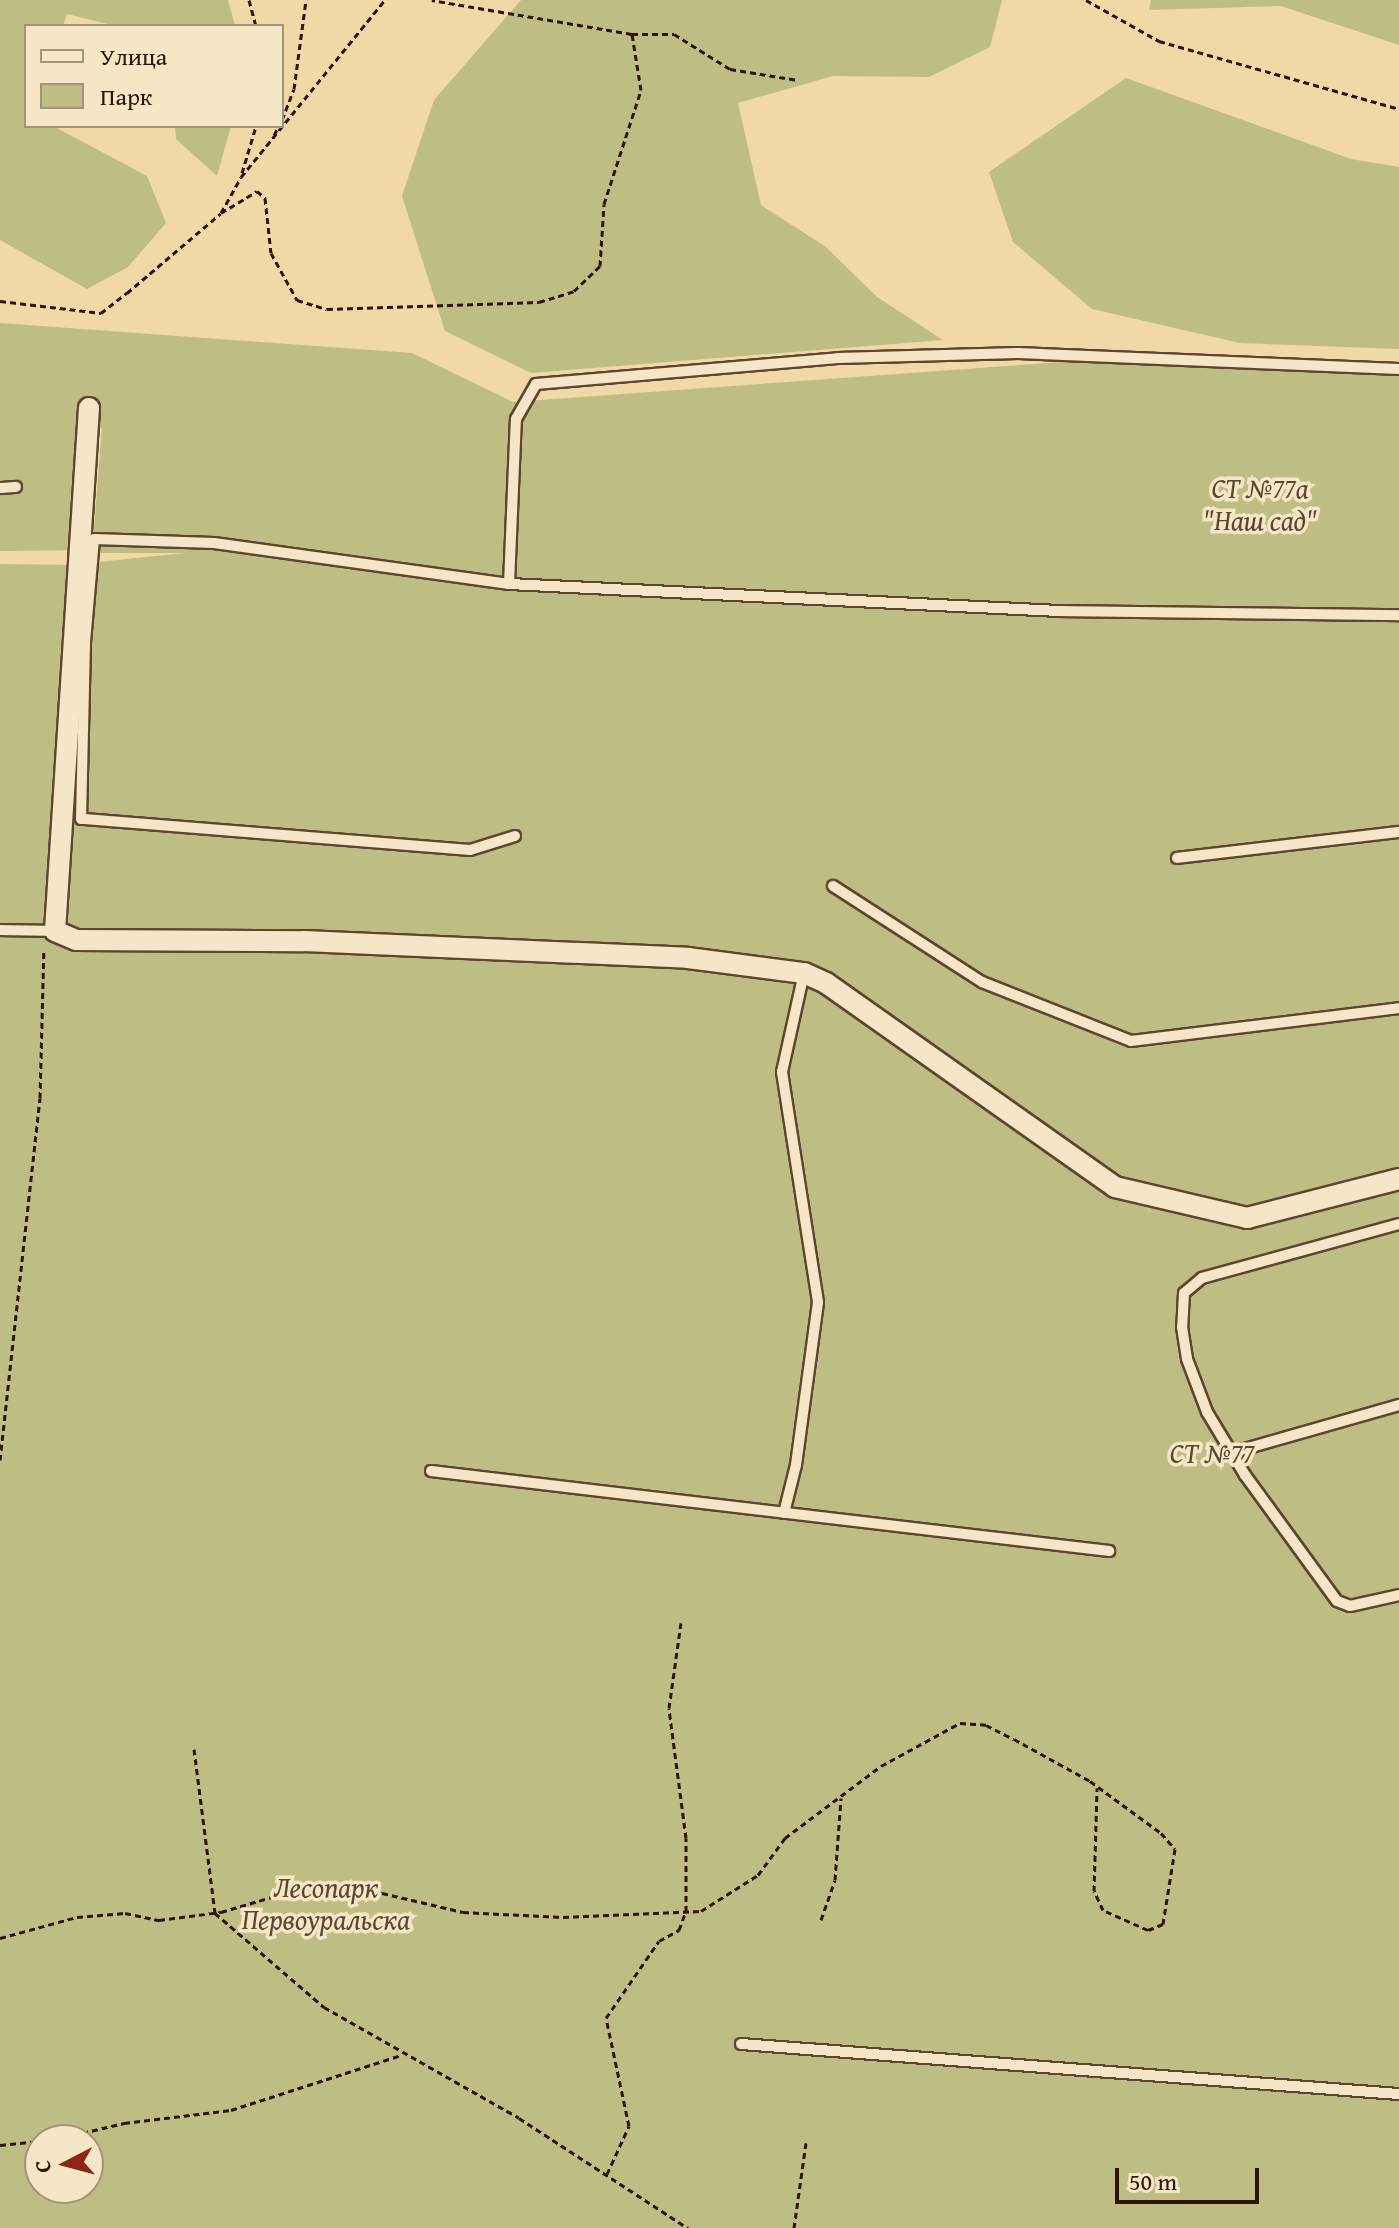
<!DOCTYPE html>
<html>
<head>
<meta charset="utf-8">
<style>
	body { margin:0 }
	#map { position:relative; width:1399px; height:2228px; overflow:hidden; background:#f0d8a7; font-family:"Gentium Book Plus",serif }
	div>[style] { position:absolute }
	.green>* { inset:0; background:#bebd83 }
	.path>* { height:3px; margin-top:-1.5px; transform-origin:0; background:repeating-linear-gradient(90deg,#2e1409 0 6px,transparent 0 10px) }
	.roads { filter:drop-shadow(2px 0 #5e4530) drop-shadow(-2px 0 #5e4530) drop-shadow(0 2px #5e4530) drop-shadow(0 -2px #5e4530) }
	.lane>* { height:10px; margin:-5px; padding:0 5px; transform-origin:5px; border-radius:5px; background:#f5e6c6 }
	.street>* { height:20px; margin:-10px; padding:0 10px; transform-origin:10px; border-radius:10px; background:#f5e6c6 }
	span { translate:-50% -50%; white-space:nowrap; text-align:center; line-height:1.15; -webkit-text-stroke:7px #f5e6c6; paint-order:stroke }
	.park-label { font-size:28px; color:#59472e; font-style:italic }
	.legend { position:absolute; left:24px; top:24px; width:260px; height:104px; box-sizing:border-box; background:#f5e6c6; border:2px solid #a5927a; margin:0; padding:10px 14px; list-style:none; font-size:24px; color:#2e1409 }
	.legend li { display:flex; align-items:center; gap:16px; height:40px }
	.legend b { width:40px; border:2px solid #a5927a }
	.north { position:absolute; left:24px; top:2124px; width:80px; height:80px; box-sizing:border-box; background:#f5e6c6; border:2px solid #a5927a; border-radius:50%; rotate:264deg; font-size:22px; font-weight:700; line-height:32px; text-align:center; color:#2e1409 }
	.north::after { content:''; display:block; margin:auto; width:28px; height:36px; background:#8f2418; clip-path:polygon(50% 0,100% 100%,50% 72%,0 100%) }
	.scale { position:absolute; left:1115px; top:2168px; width:144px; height:36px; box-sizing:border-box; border:4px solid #2e1409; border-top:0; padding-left:10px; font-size:24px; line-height:28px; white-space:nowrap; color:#2e1409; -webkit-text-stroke:6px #f5e6c6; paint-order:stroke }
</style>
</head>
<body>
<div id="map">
	<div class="green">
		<i style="clip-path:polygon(0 0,228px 0,235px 26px,116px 26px,67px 14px,63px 26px,26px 26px,26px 126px,53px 126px,147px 176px,166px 223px,128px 267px,87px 289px,0 240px)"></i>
		<i style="clip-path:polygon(521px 0,1002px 0,990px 47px,929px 77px,833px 76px,738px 103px,761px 205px,826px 247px,877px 297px,943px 340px,531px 373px,445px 331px,402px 196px,434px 100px)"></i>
		<i style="clip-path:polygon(1151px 0,1399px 0,1399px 45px,1281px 6px,1149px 10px)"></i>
		<i style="clip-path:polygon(1126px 78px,1351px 159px,1399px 167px,1399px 349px,1240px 343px,1092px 309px,1013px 242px,989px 172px)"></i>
		<i style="clip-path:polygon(175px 126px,231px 126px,217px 176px,176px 139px)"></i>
		<i style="clip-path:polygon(evenodd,0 323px,412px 353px,513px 402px,1116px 358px,1399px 374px,1399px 1171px,1246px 1210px,1143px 1189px,1150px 1215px,1149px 1206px,1246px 1222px,1399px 1183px,1399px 2228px,0 2228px,0 564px,69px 565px,185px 553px,92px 553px,102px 428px,94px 426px,85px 550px,0 551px,0 323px,40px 2140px,88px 2140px,88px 2188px,40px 2188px,40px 2140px)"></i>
	</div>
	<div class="path">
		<i style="left:249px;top:0;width:27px;rotate:75deg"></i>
		<i style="left:1086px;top:0;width:84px;rotate:29.3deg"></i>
		<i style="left:1159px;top:41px;width:249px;rotate:15.8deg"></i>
		<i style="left:632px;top:34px;width:42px"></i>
		<i style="left:674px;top:34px;width:66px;rotate:32deg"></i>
		<i style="left:730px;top:69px;width:69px;rotate:9.2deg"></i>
		<i style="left:282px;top:120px;width:33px;rotate:-69deg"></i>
		<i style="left:294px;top:89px;width:90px;rotate:-82.3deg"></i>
		<i style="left:274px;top:135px;width:10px;rotate:-61deg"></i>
		<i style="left:242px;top:173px;width:49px;rotate:-73.4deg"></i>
		<i style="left:221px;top:213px;width:42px;rotate:-31.4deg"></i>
		<i style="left:257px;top:191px;width:11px;rotate:41deg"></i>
		<i style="left:265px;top:198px;width:55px;rotate:83.8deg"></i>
		<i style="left:271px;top:253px;width:54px;rotate:61deg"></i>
		<i style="left:297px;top:300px;width:31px;rotate:17deg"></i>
		<i style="left:327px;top:309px;width:212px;rotate:-1.9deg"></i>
		<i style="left:539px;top:302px;width:37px;rotate:-17deg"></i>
		<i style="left:574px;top:291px;width:36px;rotate:-44deg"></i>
		<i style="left:600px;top:266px;width:62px;rotate:-86.3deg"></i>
		<i style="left:604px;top:204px;width:120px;rotate:-72deg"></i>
		<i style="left:641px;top:90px;width:57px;rotate:-99.1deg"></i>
		<i style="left:632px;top:34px;width:203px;rotate:-170.4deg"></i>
		<i style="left:0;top:301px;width:102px;rotate:6.8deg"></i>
		<i style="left:101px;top:313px;width:33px;rotate:-38deg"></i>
		<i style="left:127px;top:293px;width:123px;rotate:-40.4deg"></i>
		<i style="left:221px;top:213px;width:41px;rotate:-60.9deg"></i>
		<i style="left:241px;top:177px;width:228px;rotate:-50.9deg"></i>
		<i style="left:0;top:1460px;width:364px;rotate:-83.7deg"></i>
		<i style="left:40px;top:1098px;width:148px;rotate:-88.5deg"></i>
		<i style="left:194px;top:1749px;width:165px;rotate:82.7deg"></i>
		<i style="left:215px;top:1913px;width:144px;rotate:40.8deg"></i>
		<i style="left:324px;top:2007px;width:224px;rotate:29.6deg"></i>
		<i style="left:519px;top:2118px;width:202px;rotate:33.1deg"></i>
		<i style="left:821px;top:1920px;width:42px;rotate:-70.7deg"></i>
		<i style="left:835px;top:1880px;width:82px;rotate:-85.8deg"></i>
		<i style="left:0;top:1938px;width:80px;rotate:-15.3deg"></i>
		<i style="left:77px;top:1917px;width:48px;rotate:-4.8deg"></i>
		<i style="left:125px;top:1913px;width:35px;rotate:12deg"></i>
		<i style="left:159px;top:1920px;width:63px;rotate:-7.4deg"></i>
		<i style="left:221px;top:1912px;width:92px;rotate:-16.5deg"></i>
		<i style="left:309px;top:1886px;width:73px;rotate:5.5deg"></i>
		<i style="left:382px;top:1893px;width:83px;rotate:13.2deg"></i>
		<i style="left:463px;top:1912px;width:100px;rotate:2.9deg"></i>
		<i style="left:563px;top:1917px;width:138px;rotate:-2.5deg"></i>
		<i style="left:701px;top:1911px;width:67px;rotate:-32.3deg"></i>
		<i style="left:758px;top:1875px;width:46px;rotate:-53.9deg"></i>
		<i style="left:785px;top:1838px;width:120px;rotate:-36.9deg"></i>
		<i style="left:881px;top:1766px;width:90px;rotate:-28.6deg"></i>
		<i style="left:960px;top:1723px;width:26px;rotate:4deg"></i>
		<i style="left:986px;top:1725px;width:31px;rotate:27deg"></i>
		<i style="left:1014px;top:1739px;width:87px;rotate:28.9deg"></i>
		<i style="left:1090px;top:1781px;width:88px;rotate:36.2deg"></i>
		<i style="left:1161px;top:1833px;width:21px;rotate:49deg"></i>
		<i style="left:1175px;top:1849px;width:76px;rotate:99.1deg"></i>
		<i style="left:1163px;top:1924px;width:16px;rotate:158deg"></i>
		<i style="left:1148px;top:1930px;width:49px;rotate:-156deg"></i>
		<i style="left:1103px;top:1910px;width:21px;rotate:-115deg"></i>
		<i style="left:1094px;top:1891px;width:103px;rotate:-88.3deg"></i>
		<i style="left:53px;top:2140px;width:73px;rotate:-13.5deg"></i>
		<i style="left:124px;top:2123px;width:108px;rotate:-6.9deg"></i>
		<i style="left:231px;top:2110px;width:179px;rotate:-17.9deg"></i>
		<i style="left:0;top:2145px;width:40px;rotate:-5.7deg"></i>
		<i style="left:607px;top:2174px;width:53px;rotate:-65.4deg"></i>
		<i style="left:629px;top:2126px;width:110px;rotate:-102deg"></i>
		<i style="left:606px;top:2018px;width:93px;rotate:-55.5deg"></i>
		<i style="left:659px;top:1941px;width:23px;rotate:-29deg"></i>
		<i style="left:679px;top:1930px;width:20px;rotate:-70deg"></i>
		<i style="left:686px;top:1911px;width:73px;rotate:-90deg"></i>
		<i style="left:686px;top:1838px;width:131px;rotate:-97.5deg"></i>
		<i style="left:669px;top:1708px;width:86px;rotate:-82deg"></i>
		<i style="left:794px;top:2228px;width:86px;rotate:-82deg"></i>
	</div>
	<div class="roads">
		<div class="lane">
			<i style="left:0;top:488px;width:16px;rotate:-4deg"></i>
			<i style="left:509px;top:584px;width:165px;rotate:-87.6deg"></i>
			<i style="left:516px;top:419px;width:40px;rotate:-60.3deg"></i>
			<i style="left:536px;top:384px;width:303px;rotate:-4.9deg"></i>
			<i style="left:838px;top:358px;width:180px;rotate:-1.6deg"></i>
			<i style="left:1018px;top:353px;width:381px;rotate:2.4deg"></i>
			<i style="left:515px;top:836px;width:47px;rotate:162.7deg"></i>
			<i style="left:470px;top:850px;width:390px;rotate:-175.4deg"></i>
			<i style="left:81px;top:819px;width:177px;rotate:-88.7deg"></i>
			<i style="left:85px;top:642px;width:103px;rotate:-85deg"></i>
			<i style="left:94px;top:539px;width:120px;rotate:1.9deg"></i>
			<i style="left:214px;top:543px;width:298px;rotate:7.9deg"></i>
			<i style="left:509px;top:584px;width:552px;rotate:2.81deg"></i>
			<i style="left:1060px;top:611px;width:339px;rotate:0.7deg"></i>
			<i style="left:1177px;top:858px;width:224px;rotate:-6.7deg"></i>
			<i style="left:833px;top:886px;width:177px;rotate:32.8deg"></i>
			<i style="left:982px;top:982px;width:160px;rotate:21.6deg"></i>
			<i style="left:1131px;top:1041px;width:270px;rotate:-7deg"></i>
			<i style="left:0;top:930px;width:55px;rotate:1deg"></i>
			<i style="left:1399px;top:1224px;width:204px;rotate:164.7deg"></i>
			<i style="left:1202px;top:1278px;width:23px;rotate:140deg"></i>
			<i style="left:1184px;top:1293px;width:34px;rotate:93deg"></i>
			<i style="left:1182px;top:1327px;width:32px;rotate:81deg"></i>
			<i style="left:1187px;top:1359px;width:57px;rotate:69.3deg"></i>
			<i style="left:1207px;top:1412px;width:74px;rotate:58.9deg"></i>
			<i style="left:1245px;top:1475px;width:156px;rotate:53.9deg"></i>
			<i style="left:1337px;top:1601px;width:14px;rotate:21deg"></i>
			<i style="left:1350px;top:1606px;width:50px;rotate:-12.7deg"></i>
			<i style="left:1234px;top:1452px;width:172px;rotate:-15.9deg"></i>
			<i style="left:431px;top:1471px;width:683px;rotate:6.73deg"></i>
			<i style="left:784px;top:1513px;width:49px;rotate:-76deg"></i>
			<i style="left:796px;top:1465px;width:164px;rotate:-82.3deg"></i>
			<i style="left:818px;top:1302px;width:233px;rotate:-98.9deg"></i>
			<i style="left:782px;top:1072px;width:101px;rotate:-77.5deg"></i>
			<i style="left:741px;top:2044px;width:660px;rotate:4.35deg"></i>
		</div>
		<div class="street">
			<i style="left:89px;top:408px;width:524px;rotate:93.72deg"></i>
			<i style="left:55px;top:931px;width:23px;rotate:23deg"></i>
			<i style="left:76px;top:940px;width:228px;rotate:0.3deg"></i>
			<i style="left:304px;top:941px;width:384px;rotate:2.5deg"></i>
			<i style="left:688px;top:958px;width:117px;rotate:7.4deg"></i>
			<i style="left:804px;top:973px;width:24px;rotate:24deg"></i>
			<i style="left:826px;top:983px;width:354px;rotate:35.2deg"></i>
			<i style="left:1115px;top:1187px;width:136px;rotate:13.2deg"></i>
			<i style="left:1247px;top:1218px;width:157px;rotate:-14.4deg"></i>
		</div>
	</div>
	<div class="park-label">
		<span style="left:1260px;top:504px">СТ №77а<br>"Наш сад"</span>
		<span style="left:1212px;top:1453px">СТ №77</span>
		<span style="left:326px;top:1903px">Лесопарк<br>Первоуральска</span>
	</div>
	<ul class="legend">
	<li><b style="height:10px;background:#f5e6c6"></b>Улица</li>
	<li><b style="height:22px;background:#bebd83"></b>Парк</li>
	</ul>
	<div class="north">С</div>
	<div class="scale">50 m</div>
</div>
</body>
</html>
